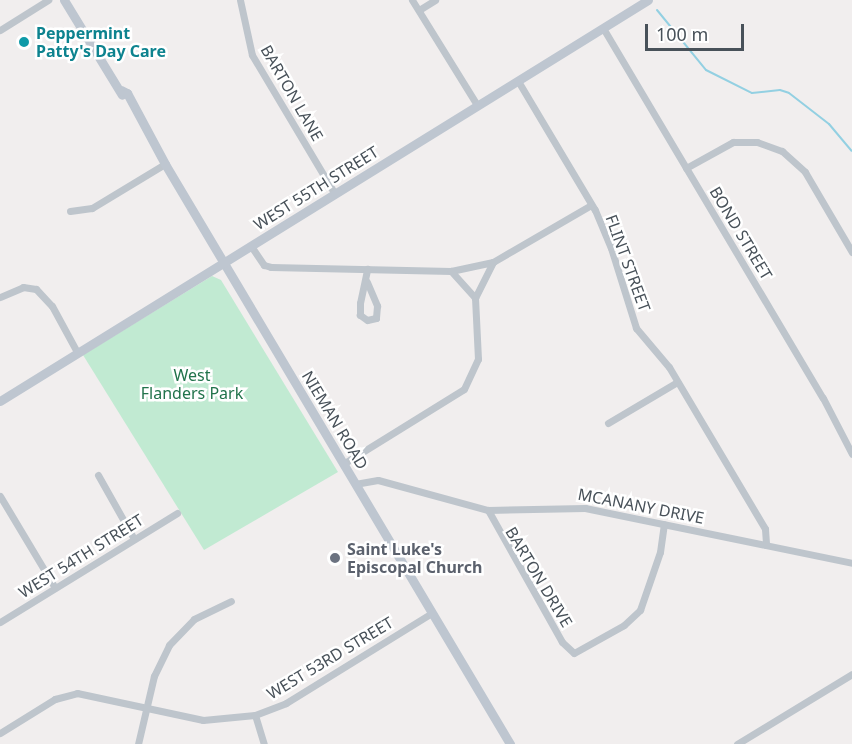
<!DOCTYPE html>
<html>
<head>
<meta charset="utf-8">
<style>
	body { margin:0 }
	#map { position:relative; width:852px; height:744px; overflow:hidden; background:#f1eeee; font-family:"Noto Sans",sans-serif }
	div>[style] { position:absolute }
	.green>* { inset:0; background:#c1ead2 }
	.stream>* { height:2px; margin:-1px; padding:0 1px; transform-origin:1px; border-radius:1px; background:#93d0e2 }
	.street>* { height:7px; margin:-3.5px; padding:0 3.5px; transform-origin:3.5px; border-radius:3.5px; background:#bec5cc }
	.secondary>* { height:9px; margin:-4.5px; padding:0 4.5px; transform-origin:4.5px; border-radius:4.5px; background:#bec6d0 }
	.dots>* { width:16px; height:16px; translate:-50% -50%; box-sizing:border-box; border:3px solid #fff; border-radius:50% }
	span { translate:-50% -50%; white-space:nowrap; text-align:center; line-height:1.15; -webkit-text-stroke:5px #fff; paint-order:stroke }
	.culture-label { font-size:16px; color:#0d838f; font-weight:700 }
	.left { translate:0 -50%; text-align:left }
	.street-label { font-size:16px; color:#485159 }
	.park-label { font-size:16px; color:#21734b }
	.worship-label { font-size:16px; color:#5b616d; font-weight:700 }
	.scale { position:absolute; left:645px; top:24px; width:99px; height:27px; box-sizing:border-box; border:3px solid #485159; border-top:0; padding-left:8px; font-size:18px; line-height:21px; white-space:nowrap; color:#485159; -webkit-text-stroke:4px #fff; paint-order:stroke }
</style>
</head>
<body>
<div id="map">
	<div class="green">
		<i style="clip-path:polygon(212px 276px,221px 280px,338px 472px,204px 550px,83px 355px)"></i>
	</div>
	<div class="stream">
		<i style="left:657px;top:10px;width:77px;rotate:50.8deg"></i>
		<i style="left:706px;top:70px;width:51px;rotate:26.6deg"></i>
		<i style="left:752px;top:93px;width:28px;rotate:-6deg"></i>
		<i style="left:780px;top:90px;width:9px;rotate:18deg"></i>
		<i style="left:789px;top:93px;width:51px;rotate:37.8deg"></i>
		<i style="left:829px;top:124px;width:35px;rotate:50deg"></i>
	</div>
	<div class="street">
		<i style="left:240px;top:0;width:56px;rotate:77.7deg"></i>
		<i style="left:252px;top:55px;width:162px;rotate:59.2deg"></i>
		<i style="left:412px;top:0;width:123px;rotate:58.2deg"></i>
		<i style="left:419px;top:10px;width:19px;rotate:-32deg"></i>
		<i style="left:603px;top:28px;width:430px;rotate:59.3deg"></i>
		<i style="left:823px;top:398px;width:63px;rotate:62.6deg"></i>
		<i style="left:0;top:30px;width:57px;rotate:-32deg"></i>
		<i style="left:518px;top:81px;width:150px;rotate:59.2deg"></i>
		<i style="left:595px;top:210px;width:41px;rotate:67.2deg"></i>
		<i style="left:611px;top:248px;width:84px;rotate:72.6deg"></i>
		<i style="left:636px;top:328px;width:51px;rotate:49.8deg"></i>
		<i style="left:669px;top:367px;width:188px;rotate:59.3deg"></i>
		<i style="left:765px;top:529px;width:16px;rotate:86deg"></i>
		<i style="left:686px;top:168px;width:54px;rotate:-29deg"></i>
		<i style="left:733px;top:142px;width:24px"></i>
		<i style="left:757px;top:142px;width:27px;rotate:20deg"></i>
		<i style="left:782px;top:151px;width:31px;rotate:42deg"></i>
		<i style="left:805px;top:172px;width:93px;rotate:59.6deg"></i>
		<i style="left:70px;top:211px;width:22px;rotate:-8deg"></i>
		<i style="left:92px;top:208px;width:85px;rotate:-31.1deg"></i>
		<i style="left:251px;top:246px;width:23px;rotate:56deg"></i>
		<i style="left:264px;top:265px;width:7px;rotate:16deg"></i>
		<i style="left:271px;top:267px;width:180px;rotate:1.3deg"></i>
		<i style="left:451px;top:271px;width:43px;rotate:-12.1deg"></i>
		<i style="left:451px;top:271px;width:36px;rotate:48deg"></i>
		<i style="left:367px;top:282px;width:26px;rotate:67deg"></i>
		<i style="left:377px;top:306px;width:12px;rotate:95deg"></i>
		<i style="left:376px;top:318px;width:9px;rotate:167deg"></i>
		<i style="left:367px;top:320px;width:9px;rotate:-144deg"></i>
		<i style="left:360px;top:315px;width:12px;rotate:-90deg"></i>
		<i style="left:360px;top:303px;width:35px;rotate:-78deg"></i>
		<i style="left:0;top:297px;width:25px;rotate:-23deg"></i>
		<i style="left:23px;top:287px;width:13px;rotate:9deg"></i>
		<i style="left:36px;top:289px;width:23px;rotate:47deg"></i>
		<i style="left:52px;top:306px;width:52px;rotate:61.5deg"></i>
		<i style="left:608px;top:423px;width:80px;rotate:-30.7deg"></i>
		<i style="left:343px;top:464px;width:142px;rotate:-31.8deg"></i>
		<i style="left:464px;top:389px;width:33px;rotate:-65deg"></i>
		<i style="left:478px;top:359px;width:61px;rotate:-92.8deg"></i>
		<i style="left:475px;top:298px;width:40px;rotate:-63.4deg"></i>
		<i style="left:493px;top:262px;width:113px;rotate:-30.2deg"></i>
		<i style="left:98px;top:475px;width:73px;rotate:60.6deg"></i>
		<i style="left:355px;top:484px;width:23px;rotate:-10deg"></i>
		<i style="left:378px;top:480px;width:114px;rotate:15.3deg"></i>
		<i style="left:488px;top:510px;width:97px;rotate:-1.2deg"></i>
		<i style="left:585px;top:508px;width:273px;rotate:11.6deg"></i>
		<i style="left:0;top:496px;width:107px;rotate:59.1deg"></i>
		<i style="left:488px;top:510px;width:151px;rotate:60.7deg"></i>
		<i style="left:562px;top:642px;width:16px;rotate:43deg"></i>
		<i style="left:574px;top:653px;width:57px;rotate:-29.2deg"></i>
		<i style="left:624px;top:625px;width:22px;rotate:-43deg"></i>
		<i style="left:640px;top:610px;width:61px;rotate:-71deg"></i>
		<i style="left:660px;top:552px;width:28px;rotate:-82deg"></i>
		<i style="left:0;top:622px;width:208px;rotate:-31.6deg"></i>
		<i style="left:255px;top:715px;width:30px;rotate:73deg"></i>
		<i style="left:0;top:733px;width:65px;rotate:-31.7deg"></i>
		<i style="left:55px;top:699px;width:23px;rotate:-15deg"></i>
		<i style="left:77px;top:693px;width:129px;rotate:12.1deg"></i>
		<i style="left:203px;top:720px;width:52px;rotate:-5.5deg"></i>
		<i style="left:255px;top:715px;width:33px;rotate:-21deg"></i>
		<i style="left:286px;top:703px;width:172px;rotate:-31.7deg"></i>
		<i style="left:138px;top:744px;width:70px;rotate:-76.8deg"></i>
		<i style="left:154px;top:676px;width:34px;rotate:-64deg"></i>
		<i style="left:169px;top:645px;width:36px;rotate:-46deg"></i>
		<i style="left:194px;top:619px;width:41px;rotate:-25.9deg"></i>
		<i style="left:737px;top:744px;width:135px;rotate:-31.3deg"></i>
	</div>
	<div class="secondary">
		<i style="left:64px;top:0;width:111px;rotate:58.6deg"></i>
		<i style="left:121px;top:90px;width:7px;rotate:27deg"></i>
		<i style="left:127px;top:93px;width:81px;rotate:61.8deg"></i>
		<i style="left:165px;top:164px;width:675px;rotate:59.25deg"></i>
		<i style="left:0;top:401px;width:762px;rotate:-31.75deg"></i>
	</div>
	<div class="dots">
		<i style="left:24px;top:42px;background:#0f9aa8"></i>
		<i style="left:335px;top:558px;background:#6b7280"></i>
	</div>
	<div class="culture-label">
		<span class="left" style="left:36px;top:42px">Peppermint<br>Patty's Day Care</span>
	</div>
	<div class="street-label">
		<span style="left:292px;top:93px;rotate:60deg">BARTON LANE</span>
		<span style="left:316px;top:188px;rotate:-32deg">WEST 55TH STREET</span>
		<span style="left:741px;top:233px;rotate:59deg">BOND STREET</span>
		<span style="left:628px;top:263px;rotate:70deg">FLINT STREET</span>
		<span style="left:335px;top:420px;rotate:59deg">NIEMAN ROAD</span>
		<span style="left:641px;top:506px;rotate:11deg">MCANANY DRIVE</span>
		<span style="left:81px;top:556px;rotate:-32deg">WEST 54TH STREET</span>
		<span style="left:539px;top:577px;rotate:59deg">BARTON DRIVE</span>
		<span style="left:330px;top:658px;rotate:-31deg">WEST 53RD STREET</span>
	</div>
	<div class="park-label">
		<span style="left:192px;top:384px">West<br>Flanders Park</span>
	</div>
	<div class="worship-label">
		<span class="left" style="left:347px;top:558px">Saint Luke's<br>Episcopal Church</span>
	</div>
	<div class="scale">100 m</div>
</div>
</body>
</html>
